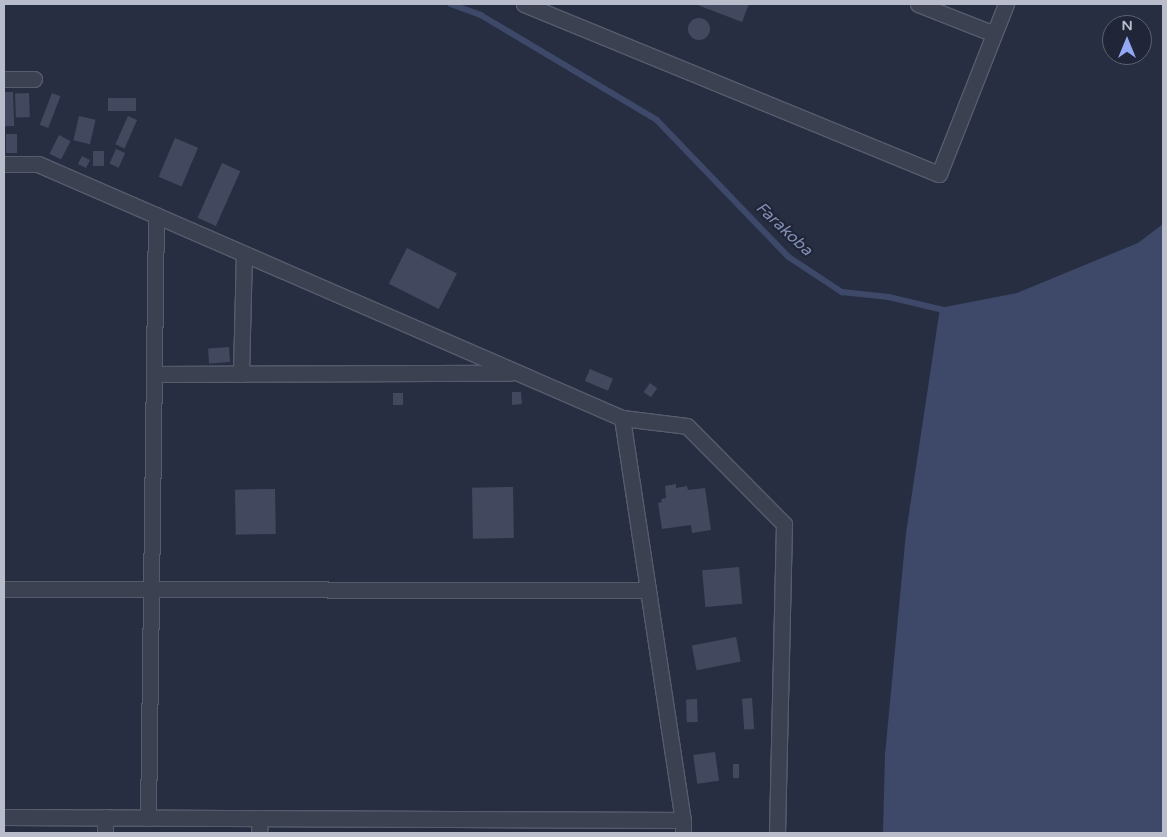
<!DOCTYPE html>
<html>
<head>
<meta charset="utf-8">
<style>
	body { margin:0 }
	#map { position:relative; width:1167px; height:837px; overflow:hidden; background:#272e42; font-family:"Varela Round",sans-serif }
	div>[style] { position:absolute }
	.water>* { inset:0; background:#3e496a }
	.stream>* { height:5.5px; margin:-2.75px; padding:0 2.75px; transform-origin:2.75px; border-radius:2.75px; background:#3e496a }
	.building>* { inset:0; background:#42495f; transform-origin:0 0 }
	.round { border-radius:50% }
	.roads { filter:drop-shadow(1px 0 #575c6c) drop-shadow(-1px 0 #575c6c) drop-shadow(0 1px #575c6c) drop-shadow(0 -1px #575c6c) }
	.minor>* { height:15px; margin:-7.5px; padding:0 7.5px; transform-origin:7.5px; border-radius:7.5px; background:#3c4151 }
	span { translate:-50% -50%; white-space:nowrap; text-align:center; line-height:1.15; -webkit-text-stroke:4.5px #202637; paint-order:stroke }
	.water-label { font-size:16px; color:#818eb2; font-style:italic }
	.frame { position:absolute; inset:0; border:5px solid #b9bdcb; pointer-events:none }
	.north { position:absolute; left:1102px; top:15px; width:50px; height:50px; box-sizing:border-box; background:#202637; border:1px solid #5d6272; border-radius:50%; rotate:0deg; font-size:14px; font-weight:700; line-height:20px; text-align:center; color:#b9bdcb }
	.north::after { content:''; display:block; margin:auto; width:18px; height:22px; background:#94a9f5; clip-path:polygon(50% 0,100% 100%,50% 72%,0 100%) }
</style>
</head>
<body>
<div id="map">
	<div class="water">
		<i style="clip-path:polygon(1163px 224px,1163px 833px,883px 833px,885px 755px,906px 533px,940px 308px,1017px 293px,1138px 243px)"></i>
	</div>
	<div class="stream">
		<i style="left:451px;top:4px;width:32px;rotate:20deg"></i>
		<i style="left:481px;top:15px;width:205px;rotate:30.8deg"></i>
		<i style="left:657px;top:120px;width:190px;rotate:46.1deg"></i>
		<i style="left:789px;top:257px;width:64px;rotate:33.4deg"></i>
		<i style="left:842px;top:292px;width:47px;rotate:6.1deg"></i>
		<i style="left:889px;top:297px;width:57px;rotate:13.3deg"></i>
	</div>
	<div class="building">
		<i style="clip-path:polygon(695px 4px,749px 4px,742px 22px)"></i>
		<i class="round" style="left:688px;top:18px;width:22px;height:22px"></i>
		<i style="left:13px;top:92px;width:34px;height:9px;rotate:88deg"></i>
		<i style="left:29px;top:93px;width:24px;height:14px;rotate:88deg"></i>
		<i style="left:52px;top:93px;width:9px;height:34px;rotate:21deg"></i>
		<i style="left:108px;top:98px;width:28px;height:13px"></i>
		<i style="left:79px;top:116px;width:17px;height:25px;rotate:13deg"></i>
		<i style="left:128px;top:116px;width:10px;height:31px;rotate:24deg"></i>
		<i style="left:6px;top:134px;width:11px;height:19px"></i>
		<i style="left:59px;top:135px;width:13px;height:21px;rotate:27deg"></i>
		<i style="left:175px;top:138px;width:25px;height:42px;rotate:23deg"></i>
		<i style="left:116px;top:149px;width:10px;height:16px;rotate:24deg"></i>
		<i style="left:93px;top:151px;width:11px;height:15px"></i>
		<i style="left:82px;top:156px;width:9px;height:9px;rotate:27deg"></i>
		<i style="left:222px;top:163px;width:20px;height:60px;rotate:24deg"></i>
		<i style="left:407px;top:248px;width:56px;height:40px;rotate:27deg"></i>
		<i style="left:229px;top:347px;width:15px;height:21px;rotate:86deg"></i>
		<i style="left:590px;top:369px;width:25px;height:13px;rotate:23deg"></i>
		<i style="left:650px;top:383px;width:9px;height:11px;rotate:36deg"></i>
		<i style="clip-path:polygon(512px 392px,521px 392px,522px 404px,512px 405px)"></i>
		<i style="left:393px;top:393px;width:10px;height:12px"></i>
		<i style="clip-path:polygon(676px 484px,676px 488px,687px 486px,688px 490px,705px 488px,711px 530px,692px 533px,691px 525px,662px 529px,658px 503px,662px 502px,661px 499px,666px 498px,665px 486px)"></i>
		<i style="left:513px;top:487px;width:51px;height:41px;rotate:89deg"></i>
		<i style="left:275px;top:489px;width:45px;height:40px;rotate:89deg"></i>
		<i style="left:739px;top:567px;width:37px;height:37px;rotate:85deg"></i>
		<i style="left:736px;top:637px;width:25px;height:45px;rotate:79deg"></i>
		<i style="left:752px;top:698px;width:31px;height:10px;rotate:86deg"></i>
		<i style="left:697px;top:699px;width:23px;height:11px;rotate:88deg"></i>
		<i style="left:715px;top:752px;width:29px;height:22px;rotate:82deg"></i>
		<i style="left:733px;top:764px;width:6px;height:14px"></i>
	</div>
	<div class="roads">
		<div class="minor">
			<i style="left:524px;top:4px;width:448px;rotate:22.3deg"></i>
			<i style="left:939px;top:174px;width:183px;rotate:-68.5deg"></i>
			<i style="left:918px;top:4px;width:82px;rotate:21.5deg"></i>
			<i style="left:4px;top:79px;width:30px"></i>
			<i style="left:4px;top:164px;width:34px"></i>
			<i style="left:38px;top:164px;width:637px;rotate:23.51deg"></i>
			<i style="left:622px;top:418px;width:65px;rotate:7deg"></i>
			<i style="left:687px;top:426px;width:138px;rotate:45.3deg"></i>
			<i style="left:784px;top:524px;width:309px;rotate:91.3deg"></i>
			<i style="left:154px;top:374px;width:356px;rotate:-0.2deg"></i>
			<i style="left:241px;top:374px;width:120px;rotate:-88.6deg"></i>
			<i style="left:622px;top:418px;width:407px;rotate:81.4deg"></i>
			<i style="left:683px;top:820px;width:13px;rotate:90deg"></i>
			<i style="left:4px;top:589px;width:644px;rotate:0.09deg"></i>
			<i style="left:4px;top:817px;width:679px;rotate:0.25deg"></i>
			<i style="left:148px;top:818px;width:603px;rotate:-89.24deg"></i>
			<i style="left:105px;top:833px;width:16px;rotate:-90deg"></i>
			<i style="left:259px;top:833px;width:15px;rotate:-86deg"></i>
		</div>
	</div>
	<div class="water-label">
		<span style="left:784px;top:229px;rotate:43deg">Farakoba</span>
	</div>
	<div class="frame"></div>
	<div class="north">N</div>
</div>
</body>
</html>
